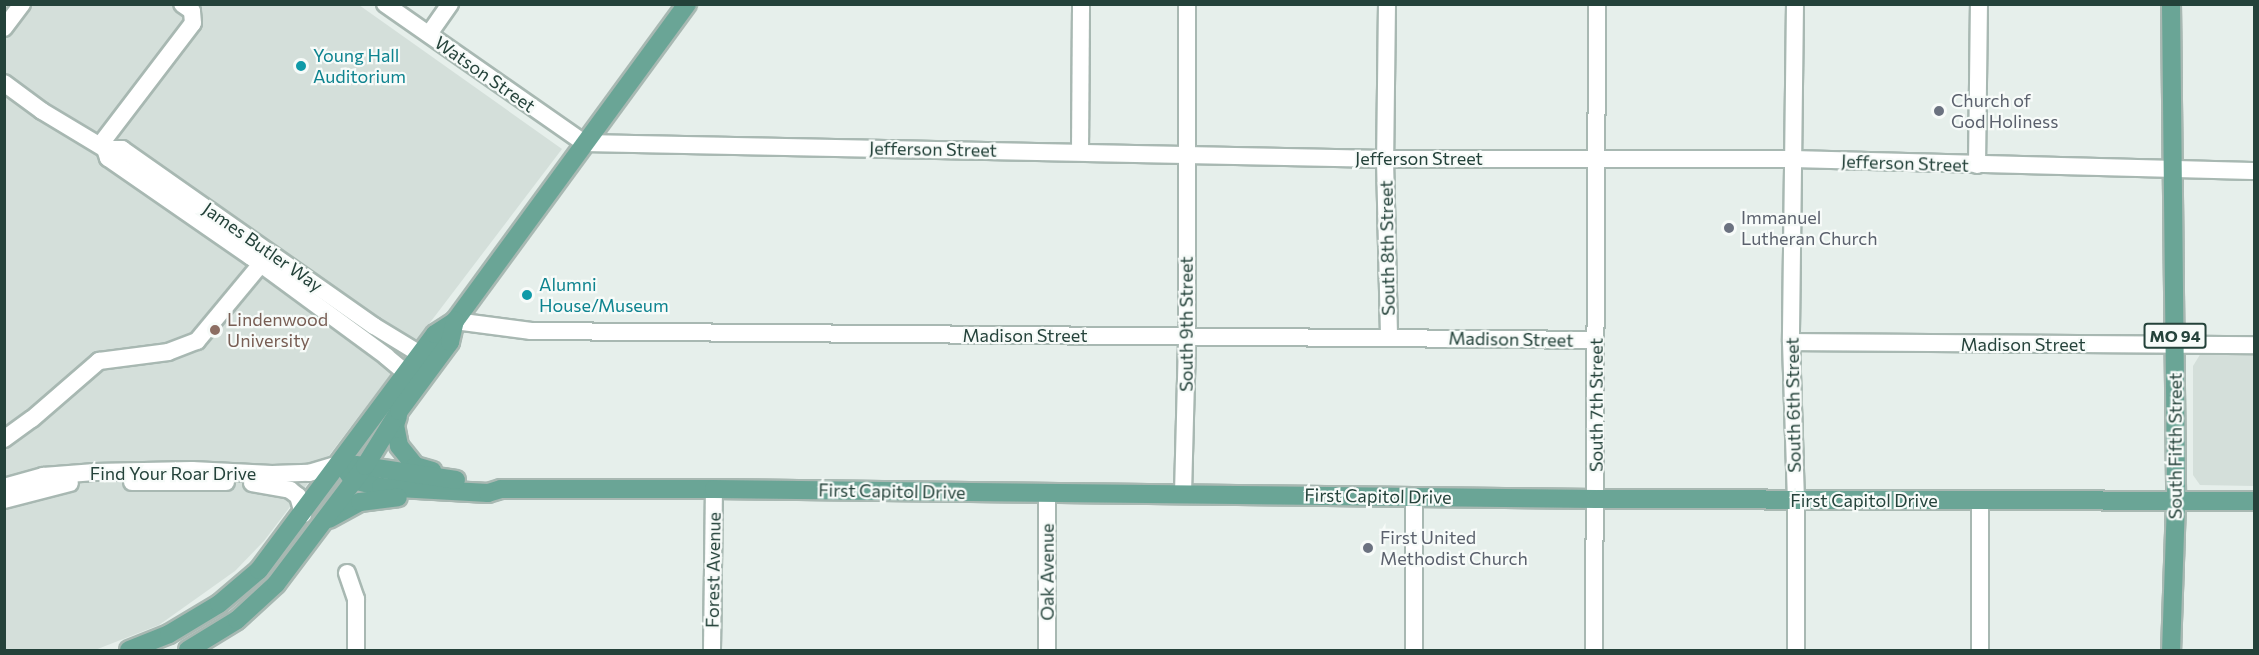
<!DOCTYPE html>
<html>
<head>
<meta charset="utf-8">
<style>
	body { margin:0 }
	#map { position:relative; width:2259px; height:655px; overflow:hidden; background:#e6efeb; font-family:Commissioner,sans-serif }
	div>[style] { position:absolute }
	.built>* { inset:0; background:#d4dfda }
	.roads { filter:drop-shadow(2px 0 #a8b8b2) drop-shadow(-2px 0 #a8b8b2) drop-shadow(0 2px #a8b8b2) drop-shadow(0 -2px #a8b8b2) }
	.minor>* { height:16px; margin:-8px; padding:0 8px; transform-origin:8px; border-radius:8px; background:#fff }
	.major>* { height:18px; margin:-9px; padding:0 9px; transform-origin:9px; border-radius:9px; background:#6aa596 }
	.dots>* { width:16px; height:16px; translate:-50% -50%; box-sizing:border-box; border:3px solid #f7fbf9; border-radius:50% }
	span { translate:-50% -50%; white-space:nowrap; text-align:center; line-height:1.15; -webkit-text-stroke:4.5px #f7fbf9; paint-order:stroke }
	.shield-label span { padding:2px 4px; background:#f7fbf9; border:2px solid; border-radius:4px; -webkit-text-stroke-width:0 }
	.shield-label { font-size:16px; color:#24423a; font-weight:700 }
	.culture-label { font-size:18px; color:#0d838f }
	.left { translate:0 -50%; text-align:left }
	.street-label { font-size:18px; color:#24423a }
	.worship-label { font-size:18px; color:#5b616d }
	.education-label { font-size:18px; color:#785e54 }
	.frame { position:absolute; inset:0; border:6px solid #24423a; pointer-events:none }
</style>
</head>
<body>
<div id="map">
	<div class="built">
		<i style="clip-path:polygon(4px 5px,359px 5px,562px 149px,264px 541px,235px 571px,159px 625px,95px 650px,5px 650px)"></i>
		<i style="clip-path:polygon(2201px 353px,2254px 353px,2254px 486px,2200px 485px,2193px 475px,2193px 366px)"></i>
	</div>
	<div class="roads">
		<div class="minor">
			<i style="left:385px;top:4px;width:243px;rotate:34.9deg"></i>
			<i style="left:584px;top:143px;width:801px;rotate:1.14deg"></i>
			<i style="left:1385px;top:159px;width:406px"></i>
			<i style="left:1791px;top:159px;width:463px;rotate:1.5deg"></i>
			<i style="left:1387px;top:4px;width:155px;rotate:90.7deg"></i>
			<i style="left:1385px;top:159px;width:179px;rotate:88.7deg"></i>
			<i style="left:1795px;top:4px;width:338px;rotate:90.7deg"></i>
			<i style="left:1791px;top:342px;width:158px;rotate:88.2deg"></i>
			<i style="left:1796px;top:500px;width:150px;rotate:90deg"></i>
			<i style="left:4px;top:28px;width:30px;rotate:-53deg"></i>
			<i style="left:429px;top:34px;width:37px;rotate:-55deg"></i>
			<i style="left:4px;top:83px;width:47px;rotate:36.4deg"></i>
			<i style="left:42px;top:111px;width:74px;rotate:31.1deg"></i>
			<i style="left:100px;top:145px;width:153px;rotate:-52.7deg"></i>
			<i style="left:193px;top:23px;width:12px;rotate:-95deg"></i>
			<i style="left:192px;top:11px;width:12px;rotate:-145deg"></i>
			<i style="left:1080px;top:151px;width:147px;rotate:-89.6deg"></i>
			<i style="left:1977px;top:165px;width:161px;rotate:-89.3deg"></i>
			<i style="left:455px;top:321px;width:77px;rotate:7.5deg"></i>
			<i style="left:531px;top:331px;width:1064px;rotate:0.48deg"></i>
			<i style="left:1791px;top:342px;width:463px;rotate:0.4deg"></i>
			<i style="left:406px;top:373px;width:26px;rotate:-140deg"></i>
			<i style="left:386px;top:356px;width:167px;rotate:-143.7deg"></i>
			<i style="left:251px;top:257px;width:174px;rotate:-145.3deg"></i>
			<i style="left:108px;top:158px;width:9px;rotate:-108deg"></i>
			<i style="left:105px;top:149px;width:17px"></i>
			<i style="left:122px;top:149px;width:308px;rotate:35.1deg"></i>
			<i style="left:374px;top:326px;width:54px;rotate:31.3deg"></i>
			<i style="left:4px;top:439px;width:34px;rotate:-36deg"></i>
			<i style="left:32px;top:419px;width:89px;rotate:-40.9deg"></i>
			<i style="left:99px;top:361px;width:70px;rotate:-7.4deg"></i>
			<i style="left:168px;top:352px;width:31px;rotate:-21deg"></i>
			<i style="left:197px;top:341px;width:100px;rotate:-50.3deg"></i>
			<i style="left:132px;top:482px;width:94px"></i>
			<i style="left:252px;top:483px;width:39px;rotate:10deg"></i>
			<i style="left:290px;top:490px;width:10px;rotate:37deg"></i>
			<i style="left:298px;top:496px;width:19px;rotate:74deg"></i>
			<i style="left:4px;top:487px;width:41px;rotate:-15.8deg"></i>
			<i style="left:43px;top:476px;width:52px;rotate:-4.4deg"></i>
			<i style="left:95px;top:472px;width:97px;rotate:-1.2deg"></i>
			<i style="left:192px;top:470px;width:80px;rotate:2.9deg"></i>
			<i style="left:272px;top:474px;width:37px;rotate:-2deg"></i>
			<i style="left:309px;top:473px;width:34px;rotate:-17deg"></i>
			<i style="left:1047px;top:493px;width:157px;rotate:90deg"></i>
			<i style="left:1183px;top:494px;width:158px;rotate:-88.5deg"></i>
			<i style="left:1187px;top:336px;width:332px;rotate:-90deg"></i>
			<i style="left:1414px;top:497px;width:153px;rotate:90deg"></i>
			<i style="left:4px;top:500px;width:68px;rotate:-14.4deg"></i>
			<i style="left:347px;top:573px;width:28px;rotate:71deg"></i>
			<i style="left:356px;top:599px;width:51px;rotate:90deg"></i>
			<i style="left:712px;top:650px;width:161px;rotate:-89.3deg"></i>
			<i style="left:1594px;top:650px;width:646px;rotate:-89.73deg"></i>
			<i style="left:1980px;top:650px;width:149px;rotate:-90deg"></i>
		</div>
		<div class="major">
			<i style="left:2171px;top:4px;width:498px;rotate:89.4deg"></i>
			<i style="left:2176px;top:502px;width:148px;rotate:91.9deg"></i>
			<i style="left:398px;top:416px;width:9px;rotate:108deg"></i>
			<i style="left:395px;top:425px;width:21px;rotate:79deg"></i>
			<i style="left:399px;top:446px;width:26px;rotate:51deg"></i>
			<i style="left:415px;top:466px;width:18px;rotate:16deg"></i>
			<i style="left:341px;top:463px;width:21px;rotate:55deg"></i>
			<i style="left:353px;top:480px;width:29px;rotate:14deg"></i>
			<i style="left:381px;top:487px;width:107px;rotate:3.2deg"></i>
			<i style="left:488px;top:493px;width:14px;rotate:-17deg"></i>
			<i style="left:501px;top:489px;width:213px"></i>
			<i style="left:714px;top:489px;width:882px;rotate:0.65deg"></i>
			<i style="left:1596px;top:499px;width:658px;rotate:0.17deg"></i>
			<i style="left:356px;top:465px;width:101px;rotate:8.5deg"></i>
			<i style="left:329px;top:519px;width:35px;rotate:-29deg"></i>
			<i style="left:360px;top:502px;width:38px;rotate:-7deg"></i>
			<i style="left:129px;top:650px;width:43px;rotate:-21.8deg"></i>
			<i style="left:169px;top:634px;width:58px;rotate:-31deg"></i>
			<i style="left:219px;top:604px;width:52px;rotate:-40.4deg"></i>
			<i style="left:259px;top:570px;width:294px;rotate:-53.3deg"></i>
			<i style="left:435px;top:334px;width:24px;rotate:-33deg"></i>
			<i style="left:455px;top:321px;width:393px;rotate:-53.8deg"></i>
			<i style="left:188px;top:650px;width:57px;rotate:-31.5deg"></i>
			<i style="left:237px;top:620px;width:53px;rotate:-42.7deg"></i>
			<i style="left:276px;top:584px;width:148px;rotate:-53deg"></i>
			<i style="left:365px;top:466px;width:65px;rotate:-58.3deg"></i>
			<i style="left:399px;top:411px;width:86px;rotate:-53.5deg"></i>
			<i style="left:450px;top:342px;width:22px;rotate:-77deg"></i>
		</div>
	</div>
	<div class="dots">
		<i style="left:301px;top:66px;background:#0f9aa8"></i>
		<i style="left:1939px;top:111px;background:#6b7280"></i>
		<i style="left:1729px;top:228px;background:#6b7280"></i>
		<i style="left:527px;top:295px;background:#0f9aa8"></i>
		<i style="left:215px;top:330px;background:#8d6e63"></i>
		<i style="left:1368px;top:548px;background:#6b7280"></i>
	</div>
	<div class="shield-label">
		<span style="left:2175px;top:336px">MO 94</span>
	</div>
	<div class="culture-label">
		<span class="left" style="left:313px;top:66px">Young Hall<br>Auditorium</span>
		<span class="left" style="left:539px;top:295px">Alumni<br>House/Museum</span>
	</div>
	<div class="street-label">
		<span style="left:485px;top:74px;rotate:35deg">Watson Street</span>
		<span style="left:933px;top:149px;rotate:1deg">Jefferson Street</span>
		<span style="left:1419px;top:158px">Jefferson Street</span>
		<span style="left:1905px;top:163px;rotate:2deg">Jefferson Street</span>
		<span style="left:263px;top:247px;rotate:35deg">James Butler Way</span>
		<span style="left:1387px;top:248px;rotate:-91deg">South 8th Street</span>
		<span style="left:1186px;top:324px;rotate:-90deg">South 9th Street</span>
		<span style="left:1025px;top:335px">Madison Street</span>
		<span style="left:1511px;top:339px;rotate:1deg">Madison Street</span>
		<span style="left:2023px;top:344px">Madison Street</span>
		<span style="left:1596px;top:405px;rotate:-90deg">South 7th Street</span>
		<span style="left:1793px;top:405px;rotate:-91deg">South 6th Street</span>
		<span style="left:2175px;top:446px;rotate:-90deg">South Fifth Street</span>
		<span style="left:173px;top:473px">Find Your Roar Drive</span>
		<span style="left:892px;top:491px;rotate:1deg">First Capitol Drive</span>
		<span style="left:1378px;top:496px;rotate:1deg">First Capitol Drive</span>
		<span style="left:1864px;top:500px">First Capitol Drive</span>
		<span style="left:713px;top:570px;rotate:-89deg">Forest Avenue</span>
		<span style="left:1047px;top:572px;rotate:-90deg">Oak Avenue</span>
	</div>
	<div class="worship-label">
		<span class="left" style="left:1951px;top:111px">Church of<br>God Holiness</span>
		<span class="left" style="left:1741px;top:228px">Immanuel<br>Lutheran Church</span>
		<span class="left" style="left:1380px;top:548px">First United<br>Methodist Church</span>
	</div>
	<div class="education-label">
		<span class="left" style="left:227px;top:330px">Lindenwood<br>University</span>
	</div>
	<div class="frame"></div>
</div>
</body>
</html>
